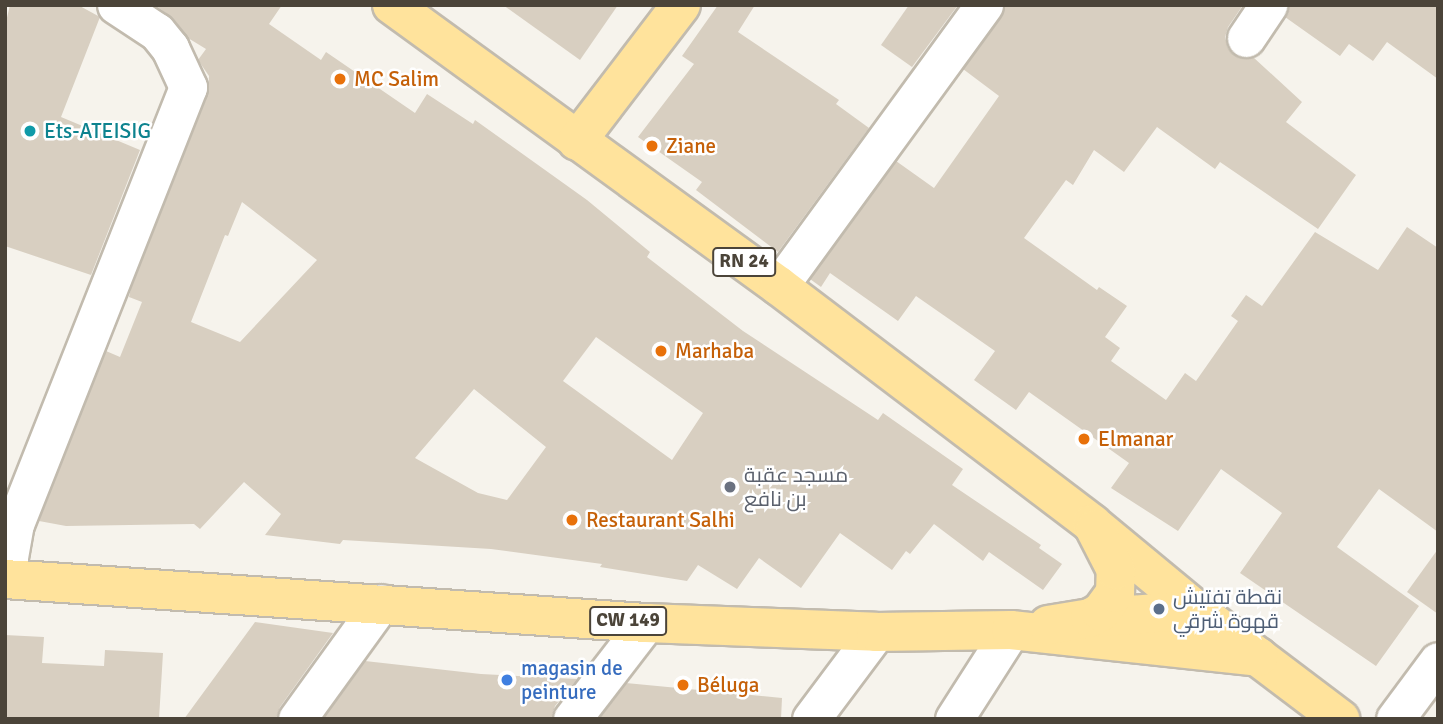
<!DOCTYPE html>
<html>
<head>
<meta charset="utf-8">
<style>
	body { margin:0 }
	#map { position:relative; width:1443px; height:724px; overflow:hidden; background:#f6f3ec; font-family:Signika,Cairo,sans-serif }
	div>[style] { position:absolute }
	.building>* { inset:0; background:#d8cfc1 }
	.roads { filter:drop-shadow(2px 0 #c2bbae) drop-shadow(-2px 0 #c2bbae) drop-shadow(0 2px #c2bbae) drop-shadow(0 -2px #c2bbae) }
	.minor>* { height:37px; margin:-18.5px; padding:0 18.5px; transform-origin:18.5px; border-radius:18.5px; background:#fff }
	.major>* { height:38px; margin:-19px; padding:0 19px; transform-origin:19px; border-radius:19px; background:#ffe39c }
	.dots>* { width:19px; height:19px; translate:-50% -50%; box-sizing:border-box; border:4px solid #fff; border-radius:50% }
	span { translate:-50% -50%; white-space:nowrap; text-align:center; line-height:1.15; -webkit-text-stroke:5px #fff; paint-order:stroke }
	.shield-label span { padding:2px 5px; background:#fff; border:2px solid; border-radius:5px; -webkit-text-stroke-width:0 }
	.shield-label { font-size:19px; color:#4b4439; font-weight:700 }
	.food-label { font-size:21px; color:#c56008 }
	.left { translate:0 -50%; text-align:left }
	.culture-label { font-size:21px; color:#0d838f }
	.worship-label { font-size:21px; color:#5b616d }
	.service-label { font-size:21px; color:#4e5e75 }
	.shop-label { font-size:21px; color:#366cbe }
	.frame { position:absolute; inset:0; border:7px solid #4b4439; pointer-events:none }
</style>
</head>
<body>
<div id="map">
	<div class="building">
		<i style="clip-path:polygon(10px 5px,78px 5px,100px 17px,61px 117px,140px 150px,91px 275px,5px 246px,5px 26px)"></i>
		<i style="clip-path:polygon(evenodd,155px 5px,282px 5px,269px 24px,321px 60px,326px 52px,415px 113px,427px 94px,473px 124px,475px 120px,587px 200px,650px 252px,647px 257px,743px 331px,878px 420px,883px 413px,963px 469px,952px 485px,1041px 545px,1039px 548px,1062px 564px,1043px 590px,989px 552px,983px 561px,934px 524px,910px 554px,906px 551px,892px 570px,840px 533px,801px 588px,759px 558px,737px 589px,698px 565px,687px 581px,600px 567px,602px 564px,491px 549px,343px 540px,340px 544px,265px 535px,281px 514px,244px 482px,200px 529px,194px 524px,66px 526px,39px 521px,106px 351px,120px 357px,142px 302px,129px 297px,131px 288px,208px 94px,209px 76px,198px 60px,206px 49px,188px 38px,173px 18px,155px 5px,242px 202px,317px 260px,240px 342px,191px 322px,225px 235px,228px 236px,242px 202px,155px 5px,596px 337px,703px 413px,672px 460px,563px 381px,596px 337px,155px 5px,474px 389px,546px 447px,507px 500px,478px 493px,415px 458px,474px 389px)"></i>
		<i style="clip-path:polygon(503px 5px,618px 5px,580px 60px)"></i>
		<i style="clip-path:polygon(718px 5px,755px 5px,738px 32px,839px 100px,836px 104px,869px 128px,778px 252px,696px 190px,702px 182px,638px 137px,694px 64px,682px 56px)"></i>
		<i style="clip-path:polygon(909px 5px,958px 5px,912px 67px,881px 45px)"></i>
		<i style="clip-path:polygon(1005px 5px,1243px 5px,1228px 27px,1225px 37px,1228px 48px,1235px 56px,1253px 57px,1302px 102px,1286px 122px,1356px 175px,1318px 229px,1220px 162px,1215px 169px,1157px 127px,1124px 172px,1094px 150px,1073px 185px,1066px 180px,1024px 238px,1097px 290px,1099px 287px,1127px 306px,1105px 337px,1120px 348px,1111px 361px,1166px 400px,1185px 373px,1196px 381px,1238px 321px,1231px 316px,1246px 295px,1262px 306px,1315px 232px,1378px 270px,1407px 227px,1438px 248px,1438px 532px,1379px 489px,1337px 547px,1419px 606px,1376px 666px,1240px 573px,1282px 513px,1221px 469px,1178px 531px,1111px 488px,1129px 463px,1029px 392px,1016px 410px,974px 380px,995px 351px,916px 296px,898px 321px,830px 273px,821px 287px,810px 279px,896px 161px,934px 188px,999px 96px,963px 69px,1001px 17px)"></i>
		<i style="clip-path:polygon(1289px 5px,1438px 5px,1438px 79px,1387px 42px,1373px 61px,1349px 44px,1340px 56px,1285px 17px)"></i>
		<i style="clip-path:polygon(1438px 549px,1438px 614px,1407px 592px)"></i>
		<i style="clip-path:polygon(255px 622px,333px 633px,280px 707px,276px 719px,184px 719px)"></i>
		<i style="clip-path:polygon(5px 635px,44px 637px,42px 663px,104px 666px,105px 650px,163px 653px,159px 719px,13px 719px,5px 716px)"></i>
		<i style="clip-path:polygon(365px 661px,481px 674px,577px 679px,555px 706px,551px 719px,323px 719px)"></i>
		<i style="clip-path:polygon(626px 683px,782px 698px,781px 719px,599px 719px)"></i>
	</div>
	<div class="roads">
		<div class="minor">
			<i style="left:1246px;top:38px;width:40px;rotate:-56deg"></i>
			<i style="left:779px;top:286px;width:348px;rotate:-53.9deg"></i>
			<i style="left:9px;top:579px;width:22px;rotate:-90deg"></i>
			<i style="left:9px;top:557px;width:34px;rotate:-80deg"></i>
			<i style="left:15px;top:524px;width:470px;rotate:-68.4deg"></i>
			<i style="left:188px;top:87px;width:43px;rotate:-114.8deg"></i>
			<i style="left:170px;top:48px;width:21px;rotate:-129deg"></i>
			<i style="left:157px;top:32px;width:49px;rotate:-146.6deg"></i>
			<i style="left:297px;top:719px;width:143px;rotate:-54.1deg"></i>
			<i style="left:572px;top:719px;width:121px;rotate:-52.4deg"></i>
			<i style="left:811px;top:719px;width:109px;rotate:-53.2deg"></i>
			<i style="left:954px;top:719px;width:106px;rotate:-57.4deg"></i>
			<i style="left:1395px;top:719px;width:72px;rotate:-53.4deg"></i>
		</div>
		<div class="major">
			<i style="left:392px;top:5px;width:478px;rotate:36deg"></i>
			<i style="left:779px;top:286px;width:393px;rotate:37.2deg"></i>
			<i style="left:1092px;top:524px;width:135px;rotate:39.6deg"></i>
			<i style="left:1196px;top:610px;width:181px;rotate:37.1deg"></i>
			<i style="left:577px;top:141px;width:171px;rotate:-52.6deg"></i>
			<i style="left:5px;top:579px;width:643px;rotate:3.93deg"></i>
			<i style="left:646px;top:623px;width:230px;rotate:2.2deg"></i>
			<i style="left:876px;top:632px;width:135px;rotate:-0.8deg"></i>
			<i style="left:1011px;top:630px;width:249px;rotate:6.2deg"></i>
			<i style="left:1090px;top:618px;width:106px;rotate:-4.3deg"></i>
			<i style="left:1048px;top:625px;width:43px;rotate:-9.5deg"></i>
			<i style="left:1090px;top:618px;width:13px;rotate:-29deg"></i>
			<i style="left:1101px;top:612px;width:24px;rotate:-54deg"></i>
			<i style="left:1115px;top:593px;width:23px;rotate:-88deg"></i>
			<i style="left:1116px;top:570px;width:46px;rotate:-117.1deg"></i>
		</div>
	</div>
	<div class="dots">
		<i style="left:340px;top:79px;background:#e8710a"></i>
		<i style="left:30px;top:131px;background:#0f9aa8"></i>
		<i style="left:652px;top:146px;background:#e8710a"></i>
		<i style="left:661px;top:351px;background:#e8710a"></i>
		<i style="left:1084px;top:439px;background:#e8710a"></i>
		<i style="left:730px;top:487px;background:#6b7280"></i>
		<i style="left:572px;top:520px;background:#e8710a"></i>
		<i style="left:1159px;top:609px;background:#5c6f8a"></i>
		<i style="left:507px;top:680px;background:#3f7fe0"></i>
		<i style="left:683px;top:685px;background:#e8710a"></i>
	</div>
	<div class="shield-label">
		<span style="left:744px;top:262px">RN 24</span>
		<span style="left:628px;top:621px">CW 149</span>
	</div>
	<div class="food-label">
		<span class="left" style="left:354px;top:79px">MC Salim</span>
		<span class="left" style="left:666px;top:146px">Ziane</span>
		<span class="left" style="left:675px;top:351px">Marhaba</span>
		<span class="left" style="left:1098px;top:439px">Elmanar</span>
		<span class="left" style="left:586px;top:520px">Restaurant Salhi</span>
		<span class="left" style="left:697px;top:685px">Béluga</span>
	</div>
	<div class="culture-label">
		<span class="left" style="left:44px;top:131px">Ets-ATEISIG</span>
	</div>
	<div class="worship-label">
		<span class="left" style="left:744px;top:487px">مسجد عقبة<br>بن نافع</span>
	</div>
	<div class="service-label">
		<span class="left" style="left:1173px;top:609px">نقطة تفتيش<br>قهوة شرقي</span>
	</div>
	<div class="shop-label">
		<span class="left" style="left:521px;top:680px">magasin de<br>peinture</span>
	</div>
	<div class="frame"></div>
</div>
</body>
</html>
